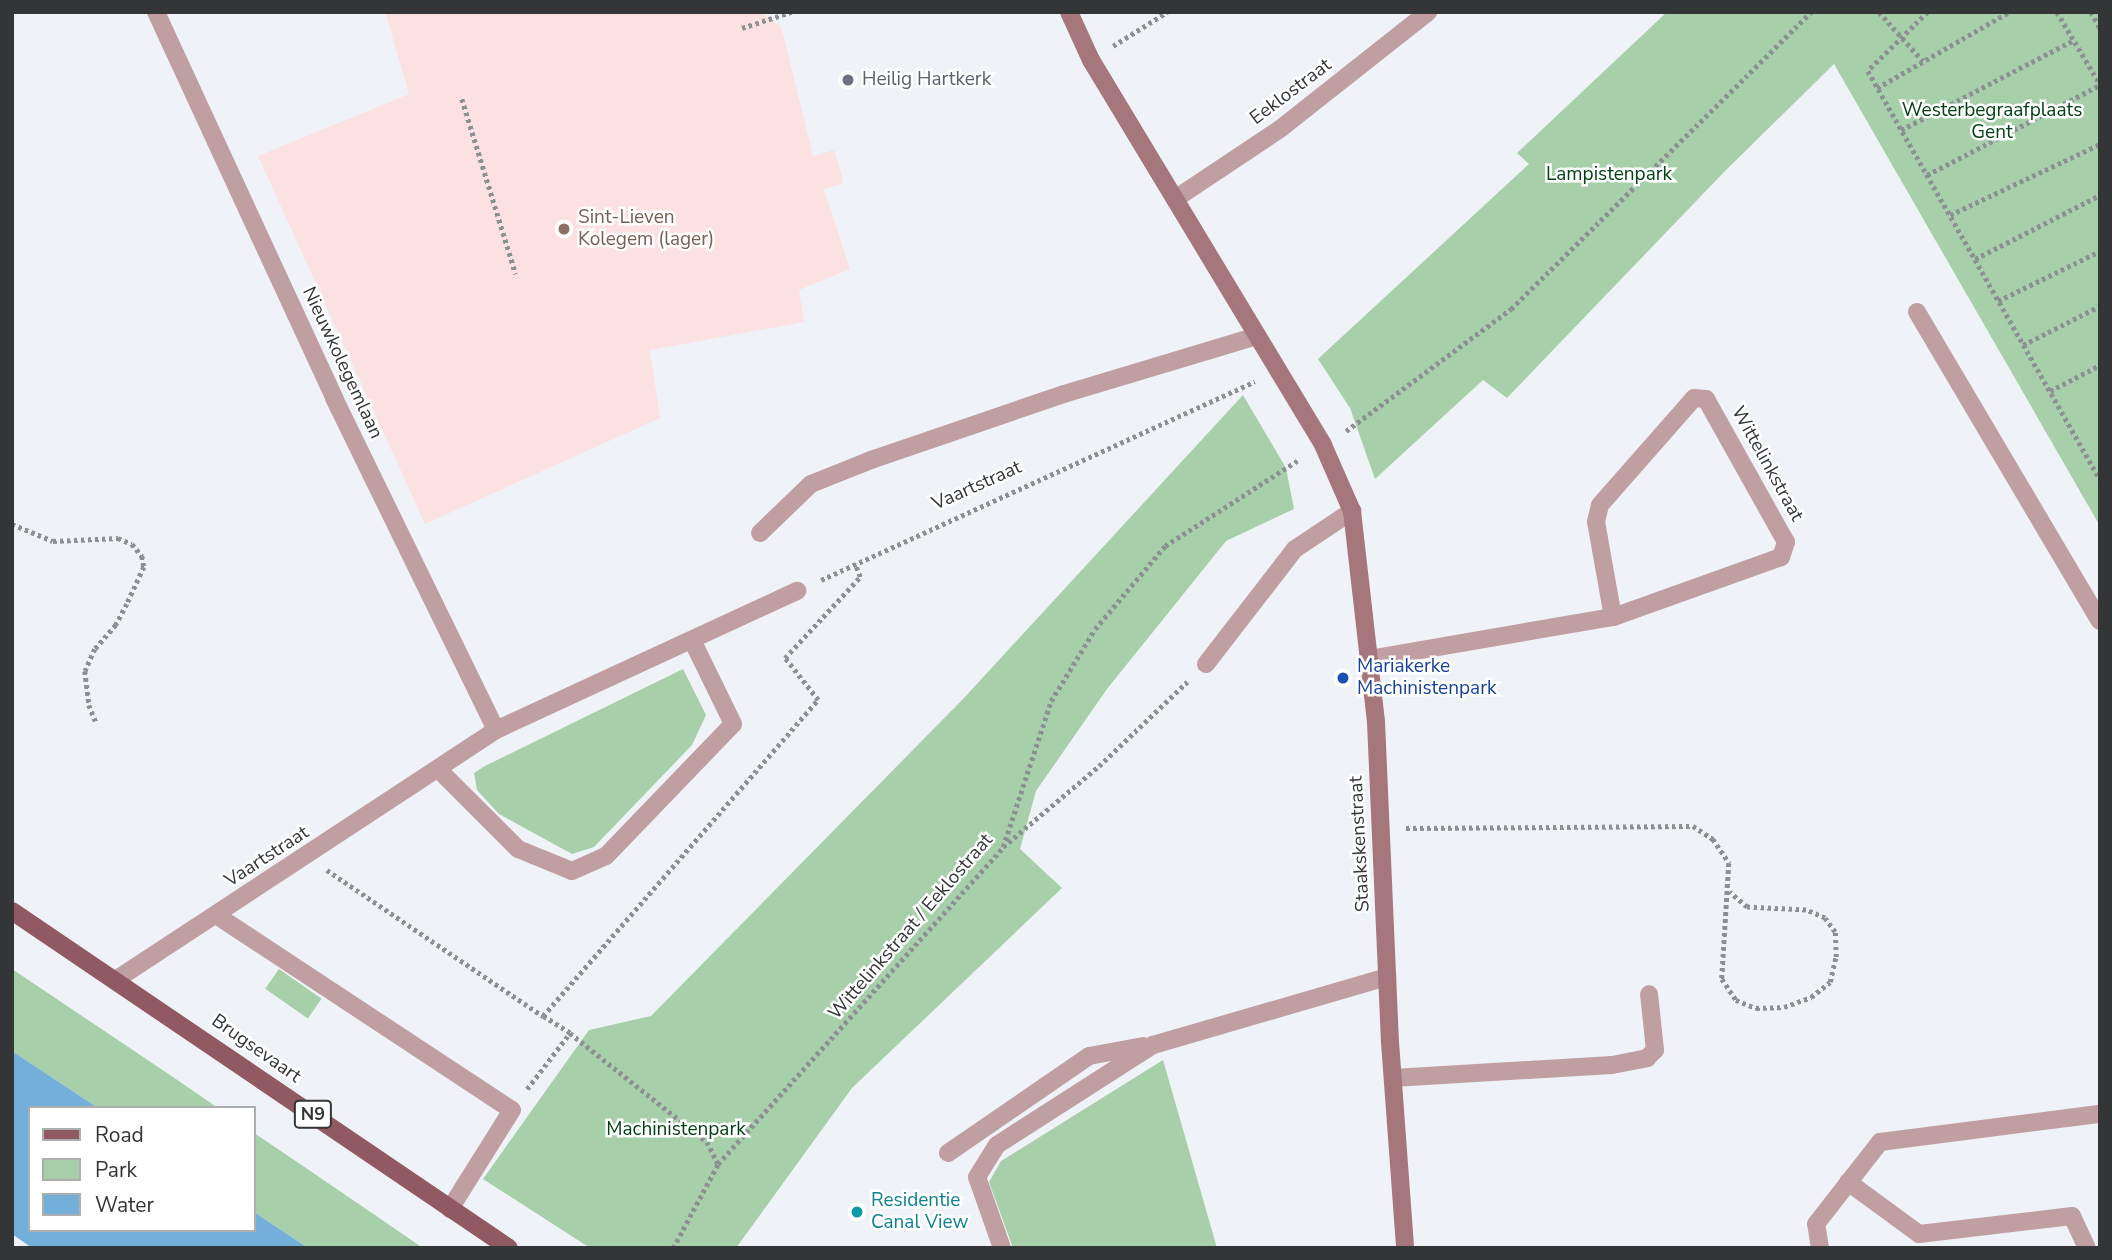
<!DOCTYPE html>
<html>
<head>
<meta charset="utf-8">
<style>
	body { margin:0 }
	#map { position:relative; width:2112px; height:1260px; overflow:hidden; background:#eff3f8; font-family:"Nunito Sans",sans-serif }
	div>[style] { position:absolute }
	.education>* { inset:0; background:#fce1e2 }
	.green>* { inset:0; background:#a7cfa9; transform-origin:0 0 }
	.water>* { inset:0; background:#74afd9 }
	.path>* { height:4.5px; margin-top:-2.25px; transform-origin:0; background:repeating-linear-gradient(90deg,#8d9093 0 3.5px,transparent 0 7px) }
	.lane>* { height:18px; margin:-9px; padding:0 9px; transform-origin:9px; border-radius:9px; background:#c09fa3 }
	.street>* { height:18px; margin:-9px; padding:0 9px; transform-origin:9px; border-radius:9px; background:#c09fa3 }
	.secondary>* { height:18px; margin:-9px; padding:0 9px; transform-origin:9px; border-radius:9px; background:#a5767c }
	.primary>* { height:18px; margin:-9px; padding:0 9px; transform-origin:9px; border-radius:9px; background:#915961 }
	.dots>* { width:19px; height:19px; translate:-50% -50%; box-sizing:border-box; border:4px solid #fff; border-radius:50% }
	span { translate:-50% -50%; white-space:nowrap; text-align:center; line-height:1.15; -webkit-text-stroke:5px #fff; paint-order:stroke }
	.shield-label span { padding:2px 5px; background:#fff; border:2px solid; border-radius:5px; -webkit-text-stroke-width:0 }
	.shield-label { font-size:18px; color:#333537; font-weight:700 }
	.worship-label { font-size:19px; color:#5b616d }
	.left { translate:0 -50%; text-align:left }
	.street-label { font-size:19px; color:#333537 }
	.park-label { font-size:19px; color:#054013 }
	.education-label { font-size:19px; color:#785e54 }
	.transit-label { font-size:19px; color:#164399 }
	.culture-label { font-size:19px; color:#0d838f }
	.frame { position:absolute; inset:0; border:14px solid #333537; pointer-events:none }
	.legend { position:absolute; left:28px; top:1106px; width:228px; height:126px; box-sizing:border-box; background:#fff; border:2px solid #adaeaf; margin:0; padding:9px 12px; list-style:none; font-size:21px; color:#333537 }
	.legend li { display:flex; align-items:center; gap:14px; height:35px }
	.legend b { width:35px; border:2px solid #adaeaf }
</style>
</head>
<body>
<div id="map">
	<div class="education">
		<i style="clip-path:polygon(385px 12px,760px 12px,781px 26px,813px 156px,834px 150px,844px 183px,824px 189px,850px 269px,799px 290px,804px 322px,650px 350px,660px 418px,425px 524px,258px 156px,409px 94px)"></i>
	</div>
	<div class="green">
		<i style="clip-path:polygon(1667px 12px,2100px 12px,2100px 526px,1834px 64px,1725px 171px,1507px 398px,1483px 380px,1375px 479px,1350px 408px,1318px 359px,1529px 164px,1517px 153px)"></i>
		<i style="clip-path:polygon(1243px 395px,1286px 468px,1294px 509px,1226px 541px,1107px 689px,1036px 791px,1020px 849px,1062px 888px,852px 1088px,736px 1248px,590px 1248px,483px 1179px,589px 1030px,651px 1016px,964px 698px)"></i>
		<i style="clip-path:polygon(683px 669px,706px 715px,692px 745px,594px 847px,572px 854px,499px 814px,477px 790px,474px 773px,485px 766px)"></i>
		<i style="clip-path:polygon(12px 969px,173px 1077px,218px 1108px,98px 1108px,12px 1051px)"></i>
		<i style="left:279px;top:969px;width:52px;height:24px;rotate:35deg"></i>
		<i style="clip-path:polygon(1163px 1060px,1217px 1248px,1013px 1248px,989px 1182px,1001px 1161px)"></i>
		<i style="clip-path:polygon(254px 1133px,306px 1168px,423px 1248px,308px 1248px,254px 1212px)"></i>
	</div>
	<div class="water">
		<i style="clip-path:polygon(12px 1051px,98px 1108px,30px 1108px,30px 1230px,254px 1230px,254px 1212px,308px 1248px,32px 1248px,12px 1234px)"></i>
	</div>
	<div class="path">
		<i style="left:1879px;top:12px;width:66px;rotate:48.1deg"></i>
		<i style="left:1928px;top:12px;width:84px;rotate:135.5deg"></i>
		<i style="left:1868px;top:71px;width:469px;rotate:60.4deg"></i>
		<i style="left:2057px;top:12px;width:84px;rotate:59.2deg"></i>
		<i style="left:2091px;top:12px;width:18px;rotate:61deg"></i>
		<i style="left:742px;top:28px;width:52px;rotate:-18.1deg"></i>
		<i style="left:1113px;top:46px;width:64px;rotate:-32.2deg"></i>
		<i style="left:1877px;top:88px;width:152px;rotate:-29.9deg"></i>
		<i style="left:462px;top:99px;width:183px;rotate:72.9deg"></i>
		<i style="left:1901px;top:130px;width:195px;rotate:-27.5deg"></i>
		<i style="left:1927px;top:175px;width:195px;rotate:-27.5deg"></i>
		<i style="left:1950px;top:215px;width:166px;rotate:-25.3deg"></i>
		<i style="left:1975px;top:259px;width:140px;rotate:-27.1deg"></i>
		<i style="left:1998px;top:301px;width:114px;rotate:-26.1deg"></i>
		<i style="left:2023px;top:345px;width:86px;rotate:-26.9deg"></i>
		<i style="left:2050px;top:391px;width:56px;rotate:-27.5deg"></i>
		<i style="left:1346px;top:431px;width:205px;rotate:-36.5deg"></i>
		<i style="left:1511px;top:309px;width:422px;rotate:-44.7deg"></i>
		<i style="left:12px;top:524px;width:44px;rotate:22.5deg"></i>
		<i style="left:53px;top:541px;width:65px;rotate:-2.6deg"></i>
		<i style="left:118px;top:538px;width:15px;rotate:23deg"></i>
		<i style="left:132px;top:544px;width:16px;rotate:50deg"></i>
		<i style="left:142px;top:556px;width:11px;rotate:80deg"></i>
		<i style="left:144px;top:567px;width:41px;rotate:114.7deg"></i>
		<i style="left:127px;top:604px;width:24px;rotate:118deg"></i>
		<i style="left:116px;top:625px;width:32px;rotate:131deg"></i>
		<i style="left:95px;top:649px;width:24px;rotate:114deg"></i>
		<i style="left:85px;top:671px;width:34px;rotate:83deg"></i>
		<i style="left:89px;top:705px;width:18px;rotate:68deg"></i>
		<i style="left:821px;top:580px;width:477px;rotate:-24.6deg"></i>
		<i style="left:1406px;top:828px;width:287px;rotate:-0.4deg"></i>
		<i style="left:1693px;top:826px;width:24px;rotate:33deg"></i>
		<i style="left:1713px;top:839px;width:29px;rotate:56deg"></i>
		<i style="left:1729px;top:863px;width:116px;rotate:93.5deg"></i>
		<i style="left:1722px;top:979px;width:25px;rotate:56deg"></i>
		<i style="left:1736px;top:1000px;width:22px;rotate:22deg"></i>
		<i style="left:1756px;top:1008px;width:28px;rotate:-2deg"></i>
		<i style="left:1784px;top:1007px;width:29px;rotate:-20deg"></i>
		<i style="left:1811px;top:997px;width:24px;rotate:-38deg"></i>
		<i style="left:1830px;top:982px;width:26px;rotate:-77deg"></i>
		<i style="left:1836px;top:957px;width:25px;rotate:-92deg"></i>
		<i style="left:1835px;top:932px;width:17px;rotate:-126deg"></i>
		<i style="left:1825px;top:918px;width:21px;rotate:-157deg"></i>
		<i style="left:1806px;top:910px;width:59px;rotate:-177.1deg"></i>
		<i style="left:1747px;top:907px;width:23px;rotate:-140deg"></i>
		<i style="left:1003px;top:847px;width:126px;rotate:-40.2deg"></i>
		<i style="left:1099px;top:766px;width:122px;rotate:-43.7deg"></i>
		<i style="left:327px;top:870px;width:261px;rotate:34.1deg"></i>
		<i style="left:543px;top:1016px;width:419px;rotate:-49deg"></i>
		<i style="left:818px;top:700px;width:53px;rotate:-128.2deg"></i>
		<i style="left:785px;top:658px;width:110px;rotate:-47.2deg"></i>
		<i style="left:860px;top:577px;width:14px;rotate:-111deg"></i>
		<i style="left:570px;top:1033px;width:175px;rotate:38.5deg"></i>
		<i style="left:707px;top:1142px;width:25px;rotate:63deg"></i>
		<i style="left:527px;top:1089px;width:71px;rotate:-52.5deg"></i>
		<i style="left:570px;top:1033px;width:32px;rotate:-148deg"></i>
		<i style="left:673px;top:1248px;width:95px;rotate:-61.8deg"></i>
		<i style="left:718px;top:1164px;width:426px;rotate:-48deg"></i>
		<i style="left:1003px;top:847px;width:154px;rotate:-71.8deg"></i>
		<i style="left:1051px;top:701px;width:84px;rotate:-58.6deg"></i>
		<i style="left:1095px;top:629px;width:109px;rotate:-49.9deg"></i>
		<i style="left:1165px;top:546px;width:161px;rotate:-32.8deg"></i>
	</div>
	<div class="lane">
		<i style="left:1917px;top:312px;width:359px;rotate:59.4deg"></i>
		<i style="left:760px;top:533px;width:71px;rotate:-43.9deg"></i>
		<i style="left:811px;top:484px;width:65px;rotate:-21.8deg"></i>
		<i style="left:871px;top:460px;width:204px;rotate:-18.9deg"></i>
		<i style="left:1064px;top:394px;width:202px;rotate:-16.7deg"></i>
		<i style="left:1206px;top:664px;width:145px;rotate:-52.3deg"></i>
		<i style="left:1295px;top:549px;width:69px;rotate:-33.7deg"></i>
		<i style="left:216px;top:915px;width:354px;rotate:33.4deg"></i>
		<i style="left:512px;top:1110px;width:117px;rotate:122.1deg"></i>
		<i style="left:1393px;top:1078px;width:219px;rotate:-3.4deg"></i>
		<i style="left:1612px;top:1065px;width:36px;rotate:-11deg"></i>
		<i style="left:1647px;top:1058px;width:11px;rotate:-45deg"></i>
		<i style="left:1655px;top:1050px;width:56px;rotate:-96.1deg"></i>
		<i style="left:948px;top:1153px;width:171px;rotate:-34.5deg"></i>
		<i style="left:1089px;top:1056px;width:55px;rotate:-10.5deg"></i>
		<i style="left:1002px;top:1248px;width:75px;rotate:-109.4deg"></i>
		<i style="left:977px;top:1177px;width:38px;rotate:-58deg"></i>
		<i style="left:997px;top:1145px;width:185px;rotate:-32.7deg"></i>
		<i style="left:1153px;top:1045px;width:244px;rotate:-16.2deg"></i>
	</div>
	<div class="street">
		<i style="left:156px;top:12px;width:425px;rotate:65.2deg"></i>
		<i style="left:334px;top:398px;width:369px;rotate:64deg"></i>
		<i style="left:1175px;top:199px;width:126px;rotate:-33.7deg"></i>
		<i style="left:1280px;top:129px;width:189px;rotate:-38.3deg"></i>
		<i style="left:1369px;top:659px;width:248px;rotate:-9.8deg"></i>
		<i style="left:1613px;top:617px;width:97px;rotate:-100.1deg"></i>
		<i style="left:1596px;top:522px;width:17px;rotate:-77deg"></i>
		<i style="left:1600px;top:505px;width:142px;rotate:-48.7deg"></i>
		<i style="left:1694px;top:398px;width:12px;rotate:5deg"></i>
		<i style="left:1706px;top:399px;width:164px;rotate:60.8deg"></i>
		<i style="left:1786px;top:542px;width:16px;rotate:108deg"></i>
		<i style="left:1781px;top:557px;width:178px;rotate:160.3deg"></i>
		<i style="left:439px;top:770px;width:112px;rotate:45deg"></i>
		<i style="left:518px;top:849px;width:58px;rotate:22.2deg"></i>
		<i style="left:572px;top:871px;width:37px;rotate:-24deg"></i>
		<i style="left:606px;top:856px;width:183px;rotate:-46.1deg"></i>
		<i style="left:733px;top:724px;width:91px;rotate:-116deg"></i>
		<i style="left:117px;top:979px;width:453px;rotate:-33.3deg"></i>
		<i style="left:496px;top:730px;width:332px;rotate:-24.8deg"></i>
		<i style="left:1848px;top:1182px;width:88px;rotate:36.2deg"></i>
		<i style="left:1919px;top:1234px;width:154px;rotate:-6.7deg"></i>
		<i style="left:2072px;top:1216px;width:35px;rotate:65deg"></i>
		<i style="left:1820px;top:1248px;width:24px;rotate:-99deg"></i>
		<i style="left:1816px;top:1224px;width:104px;rotate:-52deg"></i>
		<i style="left:1880px;top:1142px;width:222px;rotate:-7.3deg"></i>
	</div>
	<div class="secondary">
		<i style="left:1069px;top:12px;width:53px;rotate:65.4deg"></i>
		<i style="left:1091px;top:60px;width:449px;rotate:58.9deg"></i>
		<i style="left:1323px;top:445px;width:72px;rotate:66.3deg"></i>
		<i style="left:1352px;top:511px;width:212px;rotate:83.5deg"></i>
		<i style="left:1376px;top:722px;width:320px;rotate:87.5deg"></i>
		<i style="left:1390px;top:1042px;width:207px;rotate:85.8deg"></i>
	</div>
	<div class="primary">
		<i style="left:12px;top:911px;width:600px;rotate:34.14deg"></i>
	</div>
	<div class="dots">
		<i style="left:848px;top:80px;background:#6b7280"></i>
		<i style="left:564px;top:229px;background:#8d6e63"></i>
		<i style="left:1343px;top:678px;background:#1a4fb4"></i>
		<i style="left:857px;top:1212px;background:#0f9aa8"></i>
	</div>
	<div class="shield-label">
		<span style="left:313px;top:1114px">N9</span>
	</div>
	<div class="worship-label">
		<span class="left" style="left:862px;top:80px">Heilig Hartkerk</span>
	</div>
	<div class="street-label">
		<span style="left:1291px;top:92px;rotate:-37deg">Eeklostraat</span>
		<span style="left:342px;top:363px;rotate:65deg">Nieuwkolegemlaan</span>
		<span style="left:1767px;top:464px;rotate:61deg">Wittelinkstraat</span>
		<span style="left:977px;top:486px;rotate:-24deg">Vaartstraat</span>
		<span style="left:1360px;top:844px;rotate:-93deg">Staakskenstraat</span>
		<span style="left:267px;top:857px;rotate:-33deg">Vaartstraat</span>
		<span style="left:911px;top:927px;rotate:-49deg">Wittelinkstraat / Eeklostraat</span>
		<span style="left:256px;top:1049px;rotate:35deg">Brugsevaart</span>
	</div>
	<div class="park-label">
		<span style="left:1992px;top:122px">Westerbegraafplaats<br>Gent</span>
		<span style="left:1609px;top:175px">Lampistenpark</span>
		<span style="left:676px;top:1130px">Machinistenpark</span>
	</div>
	<div class="education-label">
		<span class="left" style="left:578px;top:229px">Sint-Lieven<br>Kolegem (lager)</span>
	</div>
	<div class="transit-label">
		<span class="left" style="left:1357px;top:678px">Mariakerke<br>Machinistenpark</span>
	</div>
	<div class="culture-label">
		<span class="left" style="left:871px;top:1212px">Residentie<br>Canal View</span>
	</div>
	<div class="frame"></div>
	<ul class="legend">
	<li><b style="height:9px;background:#915961"></b>Road</li>
	<li><b style="height:19px;background:#a7cfa9"></b>Park</li>
	<li><b style="height:19px;background:#74afd9"></b>Water</li>
	</ul>
</div>
</body>
</html>
